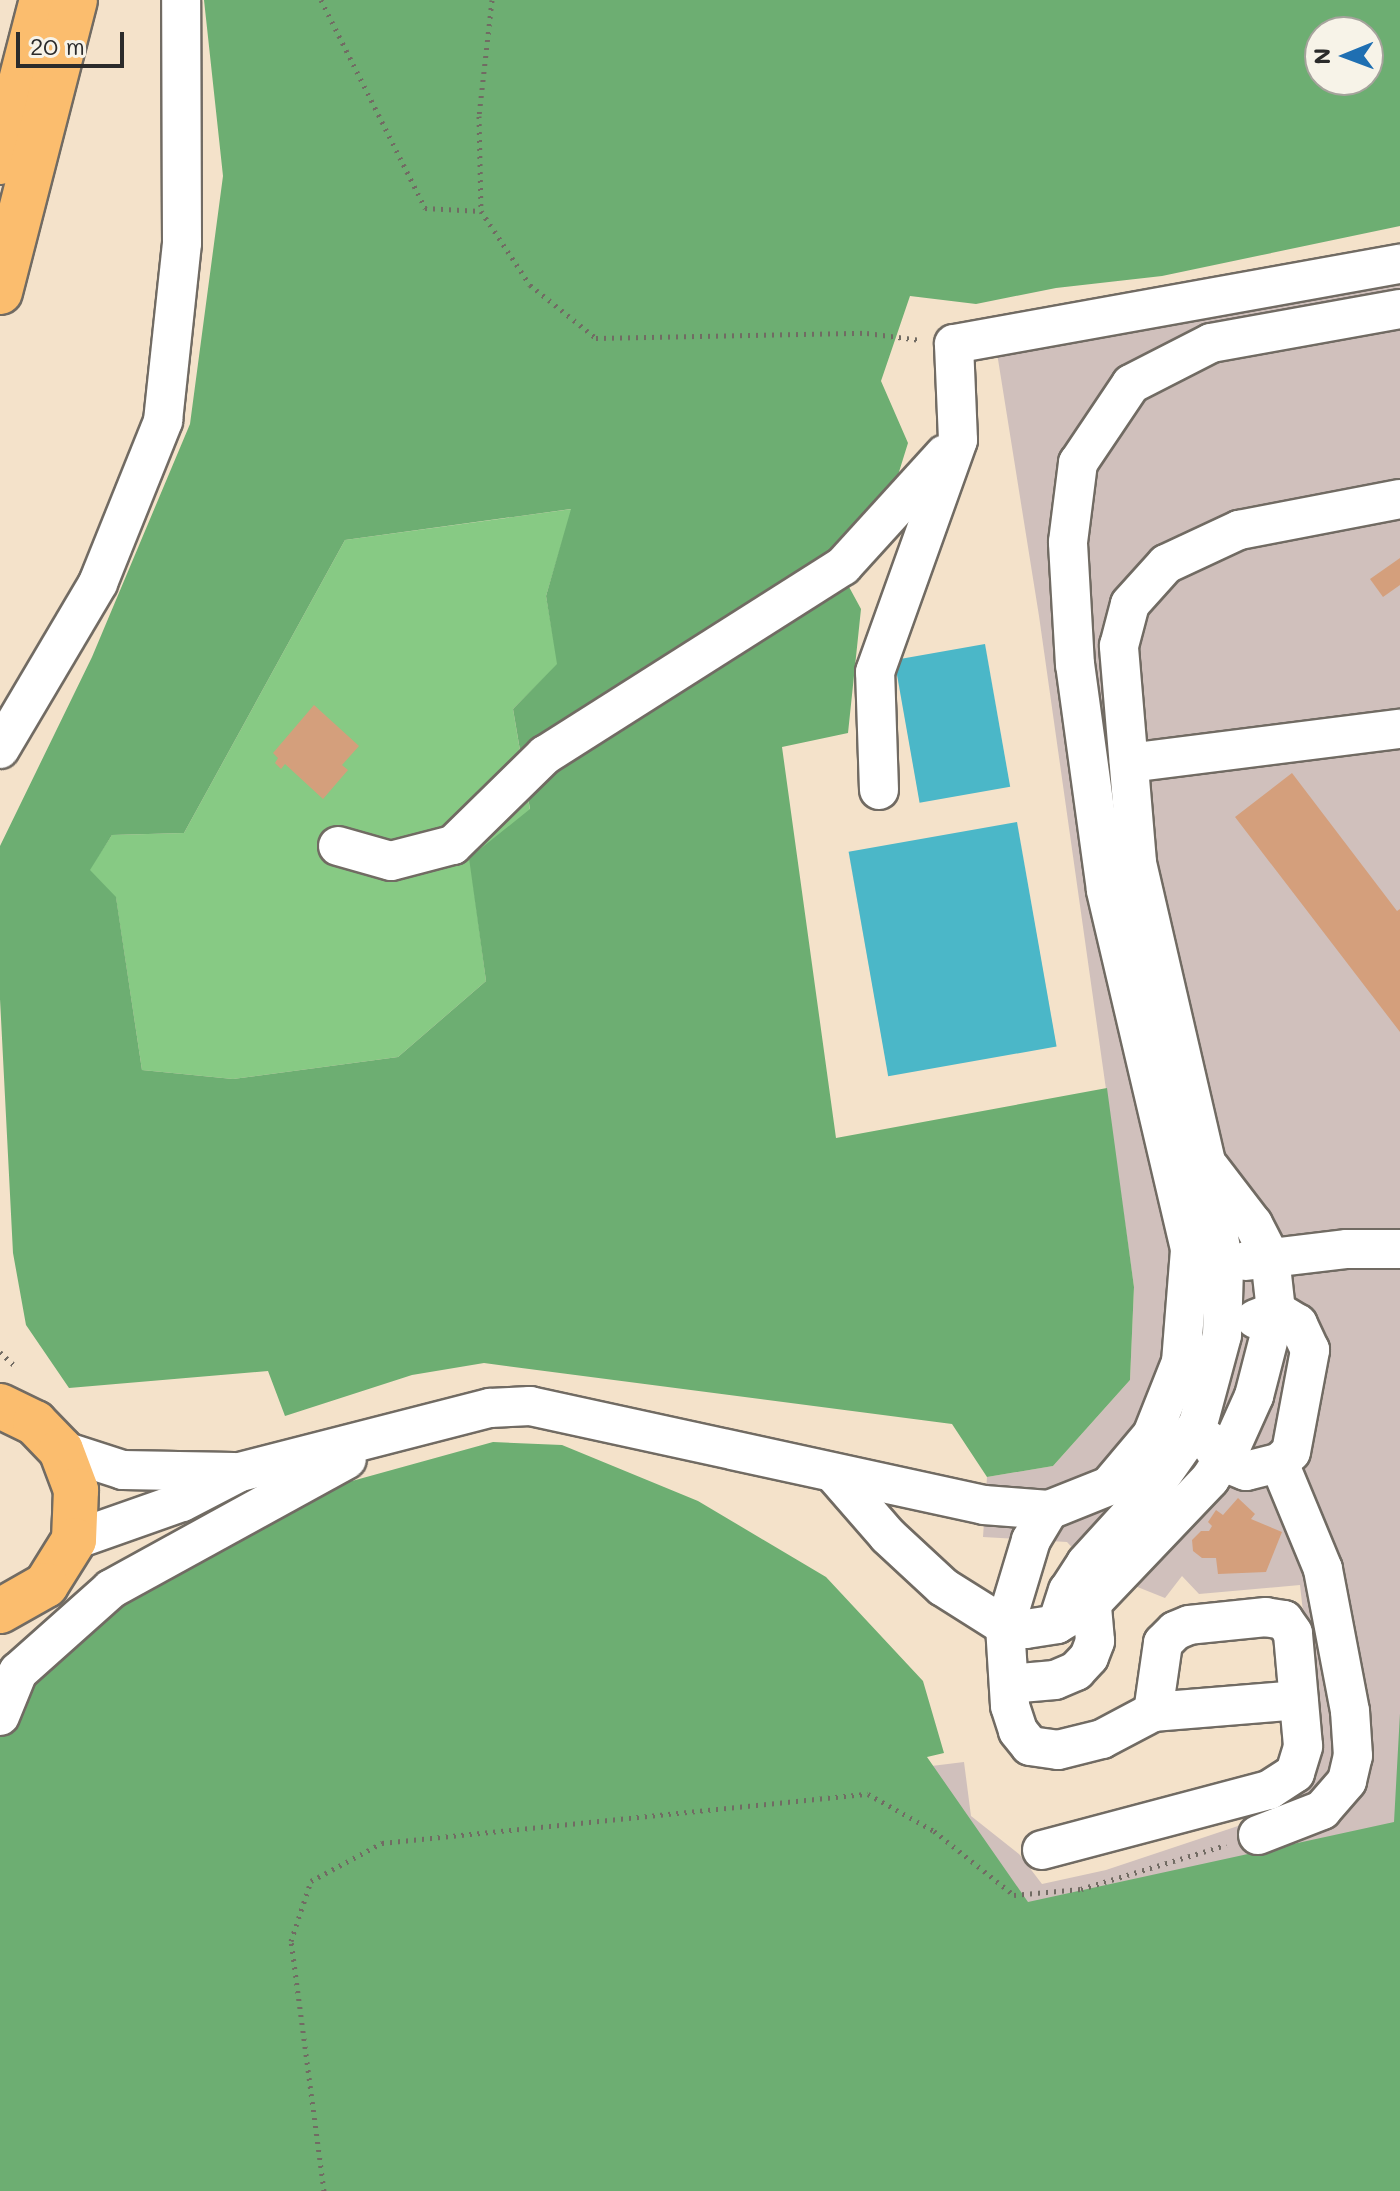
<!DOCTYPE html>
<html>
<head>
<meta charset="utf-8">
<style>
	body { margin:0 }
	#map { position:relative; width:1400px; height:2191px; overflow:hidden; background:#f4e2ca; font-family:Mali,sans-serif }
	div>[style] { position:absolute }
	.industrial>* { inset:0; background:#d0c0bc }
	.green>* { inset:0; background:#87ca84 }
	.forest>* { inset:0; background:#6dae72 }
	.water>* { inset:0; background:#4bb7c8; transform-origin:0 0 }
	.building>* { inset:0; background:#d49f7c }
	.path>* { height:5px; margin-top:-2.5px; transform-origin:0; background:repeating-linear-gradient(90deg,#716b63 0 2px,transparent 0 8px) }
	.roads { filter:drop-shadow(2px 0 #716b63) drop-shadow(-2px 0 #716b63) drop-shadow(0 2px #716b63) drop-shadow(0 -2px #716b63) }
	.minor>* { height:38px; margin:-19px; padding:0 19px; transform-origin:19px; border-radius:19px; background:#fff }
	.major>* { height:44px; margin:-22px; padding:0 22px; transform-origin:22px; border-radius:22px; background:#fbbd6e }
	span { translate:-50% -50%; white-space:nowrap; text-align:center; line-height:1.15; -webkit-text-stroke:8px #f7f3e8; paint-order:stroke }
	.north { position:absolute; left:1304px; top:16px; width:80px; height:80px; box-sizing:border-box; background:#f7f3e8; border:2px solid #a5a39c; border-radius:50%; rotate:269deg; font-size:22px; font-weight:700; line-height:32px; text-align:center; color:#2b2b2b }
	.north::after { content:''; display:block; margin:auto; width:28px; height:36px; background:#1f6fb2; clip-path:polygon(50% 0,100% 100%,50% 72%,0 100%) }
	.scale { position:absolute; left:16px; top:32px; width:108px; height:36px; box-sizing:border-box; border:4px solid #2b2b2b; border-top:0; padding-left:10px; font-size:24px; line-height:28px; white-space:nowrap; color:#2b2b2b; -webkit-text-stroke:6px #f7f3e8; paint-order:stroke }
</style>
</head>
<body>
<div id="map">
	<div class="industrial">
		<i style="clip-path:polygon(1400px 279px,1400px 2191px,264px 1848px,964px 1762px,971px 1816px,1019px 1854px,1042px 1884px,1106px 1870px,1259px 1819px,1318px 1747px,1300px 1585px,1199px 1594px,1182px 1576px,1165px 1598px,1130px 1584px,1119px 1599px,1067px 1542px,983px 1537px,987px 1477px,1053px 1466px,1130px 1380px,1134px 1287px,1039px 616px,997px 353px)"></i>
	</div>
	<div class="green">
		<i style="clip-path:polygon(572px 509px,546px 596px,558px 664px,513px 709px,530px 810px,470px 859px,486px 981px,398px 1057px,233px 1079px,142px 1070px,116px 898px,89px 870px,112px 835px,184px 833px,345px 540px)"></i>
	</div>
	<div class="forest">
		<i style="clip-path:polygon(evenodd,204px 0,1400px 0,1400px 226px,1162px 276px,1056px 288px,976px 304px,910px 296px,881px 381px,908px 443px,894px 488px,829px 550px,861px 609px,848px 733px,782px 747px,836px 1138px,1107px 1088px,1134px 1287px,1130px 1380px,1053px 1466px,987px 1477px,952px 1424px,484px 1363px,412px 1375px,285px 1416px,268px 1371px,69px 1388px,26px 1325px,13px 1253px,0 999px,0 846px,92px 657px,190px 424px,223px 176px,204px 0,1320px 32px,1368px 32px,1368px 80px,1320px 80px,1320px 32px,204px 0,571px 509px,546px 596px,557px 664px,513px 709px,530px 809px,469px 858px,486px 981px,398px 1057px,233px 1079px,142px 1070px,116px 897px,90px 870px,112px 835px,184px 833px,345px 540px,571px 509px)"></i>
		<i style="clip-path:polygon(493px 1442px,562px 1445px,698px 1501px,826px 1577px,923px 1681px,944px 1753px,927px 1757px,1028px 1902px,1394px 1822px,1400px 1713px,1400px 2191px,0 2191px,0 1692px,161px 1570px,323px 1489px)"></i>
	</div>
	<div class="water">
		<i style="left:985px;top:644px;width:145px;height:92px;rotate:80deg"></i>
		<i style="left:1017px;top:822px;width:228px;height:171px;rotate:80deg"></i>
	</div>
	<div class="building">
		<i style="clip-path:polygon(1400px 558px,1400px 585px,1383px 597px,1370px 579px)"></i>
		<i style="clip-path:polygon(314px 705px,359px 746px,342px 765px,348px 770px,323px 799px,285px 764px,281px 769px,275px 763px,278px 758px,273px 753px)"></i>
		<i style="clip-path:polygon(1292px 773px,1397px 911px,1400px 909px,1400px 1032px,1235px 817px)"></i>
		<i style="clip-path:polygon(1238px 1498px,1255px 1514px,1251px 1519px,1282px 1532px,1266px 1572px,1218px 1574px,1216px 1558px,1202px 1558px,1193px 1551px,1192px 1540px,1201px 1531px,1209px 1531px,1212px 1526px,1208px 1522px,1216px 1510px,1223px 1515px)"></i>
	</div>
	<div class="path">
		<i style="left:321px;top:0;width:233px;rotate:63.4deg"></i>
		<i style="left:425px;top:208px;width:56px;rotate:3.1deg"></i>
		<i style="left:492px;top:0;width:117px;rotate:96.4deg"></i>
		<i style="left:479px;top:116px;width:95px;rotate:88.8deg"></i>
		<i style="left:481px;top:211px;width:89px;rotate:56.5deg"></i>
		<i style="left:530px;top:285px;width:85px;rotate:38.8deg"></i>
		<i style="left:596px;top:338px;width:271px;rotate:-1.1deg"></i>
		<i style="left:867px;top:333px;width:54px;rotate:7.4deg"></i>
		<i style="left:0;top:1352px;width:23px;rotate:43deg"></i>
		<i style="left:324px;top:2191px;width:252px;rotate:-97.5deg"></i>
		<i style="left:291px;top:1941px;width:63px;rotate:-71.6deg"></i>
		<i style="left:311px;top:1881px;width:81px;rotate:-28.2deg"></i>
		<i style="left:382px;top:1843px;width:488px;rotate:-5.8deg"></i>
		<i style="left:868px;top:1794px;width:76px;rotate:29.3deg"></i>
		<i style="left:934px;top:1831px;width:102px;rotate:38.7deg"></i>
		<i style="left:1014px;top:1895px;width:67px;rotate:-5.1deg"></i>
		<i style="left:1081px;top:1889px;width:152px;rotate:-16.9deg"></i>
	</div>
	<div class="roads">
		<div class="minor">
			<i style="left:0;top:749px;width:193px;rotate:-59.4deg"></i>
			<i style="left:98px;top:583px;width:175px;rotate:-68.1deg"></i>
			<i style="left:163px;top:421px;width:179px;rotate:-83.9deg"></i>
			<i style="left:182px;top:243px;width:243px;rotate:-90.2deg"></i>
			<i style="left:1129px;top:763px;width:273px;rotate:-7.2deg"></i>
			<i style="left:879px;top:790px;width:118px;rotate:-91.9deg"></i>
			<i style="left:875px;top:672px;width:246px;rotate:-70.3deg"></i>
			<i style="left:958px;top:440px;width:96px;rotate:-92.4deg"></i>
			<i style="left:954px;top:344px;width:453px;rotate:-10.2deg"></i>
			<i style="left:338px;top:846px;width:55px;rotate:15.8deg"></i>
			<i style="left:391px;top:861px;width:64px;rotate:-14.5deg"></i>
			<i style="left:453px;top:845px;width:129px;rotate:-44.4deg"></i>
			<i style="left:545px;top:755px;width:353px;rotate:-32.4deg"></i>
			<i style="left:843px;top:566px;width:151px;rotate:-47.7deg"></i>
			<i style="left:1246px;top:1261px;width:102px;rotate:-6.8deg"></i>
			<i style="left:1347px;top:1249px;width:53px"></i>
			<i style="left:1208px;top:1440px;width:25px;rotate:58deg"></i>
			<i style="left:1221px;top:1461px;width:27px;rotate:22deg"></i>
			<i style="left:1246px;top:1471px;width:34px;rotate:-14deg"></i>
			<i style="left:1279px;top:1463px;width:16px;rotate:-43deg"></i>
			<i style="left:1291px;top:1452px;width:104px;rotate:-79.4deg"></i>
			<i style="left:1310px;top:1350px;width:29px;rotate:-115deg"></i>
			<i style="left:1298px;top:1324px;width:26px;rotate:-149deg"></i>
			<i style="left:1276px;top:1311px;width:22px;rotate:159deg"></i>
			<i style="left:61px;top:1450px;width:65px;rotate:17.9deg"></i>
			<i style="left:123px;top:1470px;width:111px;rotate:1deg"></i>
			<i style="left:835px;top:1475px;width:81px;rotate:49deg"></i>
			<i style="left:888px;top:1536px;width:75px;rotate:42.8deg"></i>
			<i style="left:943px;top:1587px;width:73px;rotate:32.2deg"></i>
			<i style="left:1005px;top:1626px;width:21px;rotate:8deg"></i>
			<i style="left:1026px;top:1629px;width:31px;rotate:-9deg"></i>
			<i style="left:1057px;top:1624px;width:41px;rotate:-31deg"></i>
			<i style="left:1092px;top:1603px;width:171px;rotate:-46.4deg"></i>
			<i style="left:1210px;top:1479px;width:40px;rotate:-57.1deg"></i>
			<i style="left:1232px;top:1445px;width:54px;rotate:-65.8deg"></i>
			<i style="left:1254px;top:1396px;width:88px;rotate:-75.5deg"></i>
			<i style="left:1276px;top:1311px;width:54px;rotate:-96.3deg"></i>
			<i style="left:1270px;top:1257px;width:37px;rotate:-117deg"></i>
			<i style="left:1253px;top:1224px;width:71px;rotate:-127.5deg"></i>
			<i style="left:1049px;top:1510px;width:35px;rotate:121deg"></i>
			<i style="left:1031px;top:1540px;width:90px;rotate:106.8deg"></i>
			<i style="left:1005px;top:1626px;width:80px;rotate:86.4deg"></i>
			<i style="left:1010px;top:1706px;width:26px;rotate:72deg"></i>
			<i style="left:1018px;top:1731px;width:19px;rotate:51deg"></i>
			<i style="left:1030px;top:1746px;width:28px;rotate:8deg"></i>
			<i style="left:1058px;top:1750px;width:45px;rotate:-14deg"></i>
			<i style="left:1102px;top:1739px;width:58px;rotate:-27.9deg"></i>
			<i style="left:1153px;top:1712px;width:146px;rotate:-4.7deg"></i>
			<i style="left:74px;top:1540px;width:114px;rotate:-19.4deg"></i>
			<i style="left:182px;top:1502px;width:65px;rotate:-27.3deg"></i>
			<i style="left:240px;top:1472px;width:258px;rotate:-14.4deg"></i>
			<i style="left:490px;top:1408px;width:40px;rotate:-2.9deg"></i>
			<i style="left:530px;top:1406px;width:465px;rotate:12.3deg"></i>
			<i style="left:984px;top:1505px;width:65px;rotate:4.4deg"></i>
			<i style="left:1049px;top:1510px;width:65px;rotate:-21.8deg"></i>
			<i style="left:1109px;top:1486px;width:67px;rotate:-49.9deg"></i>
			<i style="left:1152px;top:1435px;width:79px;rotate:-68.3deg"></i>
			<i style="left:1181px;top:1362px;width:113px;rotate:-85.4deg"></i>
			<i style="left:1190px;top:1249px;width:369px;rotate:-103.2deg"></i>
			<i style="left:1106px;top:890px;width:227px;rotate:-97.8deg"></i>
			<i style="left:1075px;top:665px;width:123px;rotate:-93.3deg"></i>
			<i style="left:1068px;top:542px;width:80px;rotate:-82.8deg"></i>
			<i style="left:1078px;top:463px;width:95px;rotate:-56.1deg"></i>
			<i style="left:1131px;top:384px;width:90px;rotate:-27.1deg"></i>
			<i style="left:1211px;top:343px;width:192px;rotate:-10.2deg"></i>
			<i style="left:1057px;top:1624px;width:35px;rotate:-72deg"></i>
			<i style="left:1068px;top:1591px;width:33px;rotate:-57deg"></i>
			<i style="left:1086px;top:1563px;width:92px;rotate:-47.6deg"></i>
			<i style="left:1148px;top:1495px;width:87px;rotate:-54.8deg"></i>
			<i style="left:1198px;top:1424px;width:92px;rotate:-74.9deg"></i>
			<i style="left:1222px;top:1335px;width:69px;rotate:-88.3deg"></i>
			<i style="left:1224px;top:1266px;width:106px;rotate:-99.8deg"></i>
			<i style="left:1206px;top:1162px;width:308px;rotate:-103deg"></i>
			<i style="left:1137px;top:862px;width:217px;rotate:-94.8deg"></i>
			<i style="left:1119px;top:646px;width:43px;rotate:-75.3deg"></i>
			<i style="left:1130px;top:604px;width:54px;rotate:-48deg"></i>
			<i style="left:1166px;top:564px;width:81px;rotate:-25deg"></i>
			<i style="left:1239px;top:530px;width:164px;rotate:-10.9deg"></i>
			<i style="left:1009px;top:1684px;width:46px;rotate:-5deg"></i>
			<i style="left:1055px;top:1680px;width:23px;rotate:-23deg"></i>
			<i style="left:1076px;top:1671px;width:19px;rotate:-47deg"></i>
			<i style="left:1089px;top:1657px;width:17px;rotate:-69deg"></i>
			<i style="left:1095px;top:1641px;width:38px;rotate:-95deg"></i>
			<i style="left:0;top:1716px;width:48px;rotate:-67.8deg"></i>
			<i style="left:18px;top:1672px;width:125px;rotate:-41.7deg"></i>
			<i style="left:111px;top:1589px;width:269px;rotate:-28.8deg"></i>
			<i style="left:1258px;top:1835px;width:69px;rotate:-21.3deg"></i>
			<i style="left:1322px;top:1810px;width:38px;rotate:-49deg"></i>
			<i style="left:1347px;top:1781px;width:26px;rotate:-77deg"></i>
			<i style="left:1353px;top:1756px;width:45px;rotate:-93.8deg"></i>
			<i style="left:1350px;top:1711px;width:145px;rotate:-100.8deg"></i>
			<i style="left:1323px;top:1569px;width:115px;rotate:-112.5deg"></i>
			<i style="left:1042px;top:1850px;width:235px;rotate:-14.8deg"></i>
			<i style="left:1269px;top:1790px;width:31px;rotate:-33deg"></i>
			<i style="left:1295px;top:1773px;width:28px;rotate:-73deg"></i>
			<i style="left:1303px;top:1746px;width:113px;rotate:-95.1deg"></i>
			<i style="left:1293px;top:1633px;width:16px;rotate:-125deg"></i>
			<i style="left:1284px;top:1620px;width:18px;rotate:-171deg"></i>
			<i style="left:1266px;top:1617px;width:77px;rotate:174.1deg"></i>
			<i style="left:1189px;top:1625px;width:15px;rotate:157deg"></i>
			<i style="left:1175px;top:1631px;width:17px;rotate:135deg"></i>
			<i style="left:1163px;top:1643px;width:70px;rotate:98.2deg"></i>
		</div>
		<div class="major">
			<i style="left:0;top:162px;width:167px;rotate:-75.5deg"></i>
			<i style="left:0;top:292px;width:301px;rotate:-75.6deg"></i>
			<i style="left:0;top:1406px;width:39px;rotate:26deg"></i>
			<i style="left:35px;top:1423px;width:37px;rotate:46deg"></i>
			<i style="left:61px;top:1450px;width:43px;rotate:69.4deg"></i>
			<i style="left:76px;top:1490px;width:50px;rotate:92.3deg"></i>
			<i style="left:74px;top:1540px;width:53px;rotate:121.9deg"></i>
			<i style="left:46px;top:1585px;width:53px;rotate:150.5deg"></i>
		</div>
	</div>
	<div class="north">N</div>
	<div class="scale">20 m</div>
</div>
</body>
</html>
